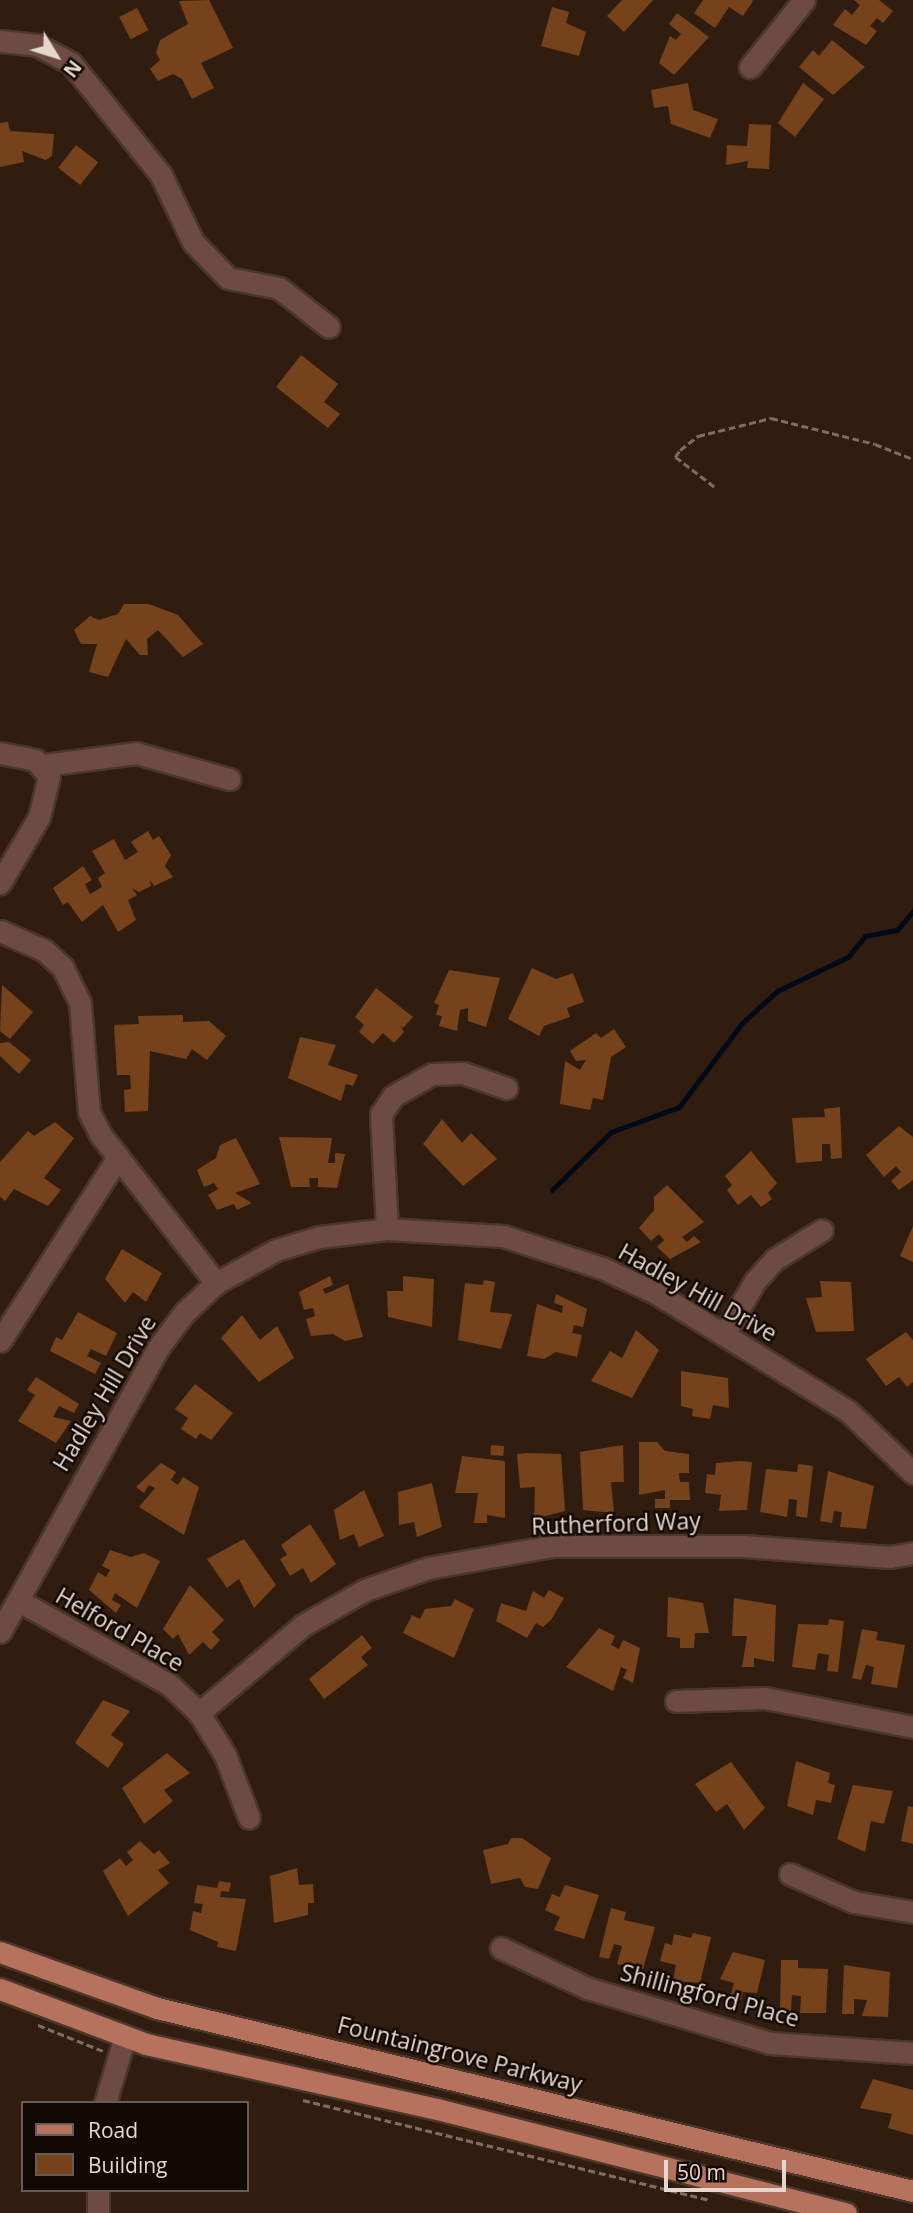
<!DOCTYPE html>
<html>
<head>
<meta charset="utf-8">
<style>
	body { margin:0 }
	#map { position:relative; width:913px; height:2213px; overflow:hidden; background:#311d0f; font-family:"Open Sans",sans-serif }
	div>[style] { position:absolute }
	.stream>* { height:5px; margin:-2.5px; padding:0 2.5px; transform-origin:2.5px; border-radius:2.5px; background:#000a19 }
	.building>* { inset:0; background:#75421b; transform-origin:0 0 }
	.path>* { height:2.5px; margin-top:-1.25px; transform-origin:0; background:repeating-linear-gradient(90deg,#7e6d61 0 7px,transparent 0 10.5px) }
	.roads { filter:drop-shadow(2px 0 #4a372a) drop-shadow(-2px 0 #4a372a) drop-shadow(0 2px #4a372a) drop-shadow(0 -2px #4a372a) }
	.minor>* { height:21px; margin:-10.5px; padding:0 10.5px; transform-origin:10.5px; border-radius:10.5px; background:#6d4b41 }
	.major>* { height:21px; margin:-10.5px; padding:0 10.5px; transform-origin:10.5px; border-radius:10.5px; background:#b7725e }
	span { translate:-50% -50%; white-space:nowrap; text-align:center; line-height:1.15; -webkit-text-stroke:5px #120905; paint-order:stroke }
	.street-label { font-size:23px; color:#e5d7ce }
	.legend { position:absolute; left:21px; top:2101px; width:228px; height:91px; box-sizing:border-box; background:#120905; border:2px solid #665b55; margin:0; padding:9px 12px; list-style:none; font-size:21px; color:#e5d7ce }
	.legend li { display:flex; align-items:center; gap:14px; height:35px }
	.legend b { width:35px; border:2px solid #665b55 }
	.north { position:absolute; left:21px; top:21px; width:70px; height:70px; -webkit-text-stroke:5px #120905; paint-order:stroke; rotate:128deg; font-size:19px; font-weight:700; line-height:28px; text-align:center; color:#e5d7ce }
	.north::after { content:''; display:block; margin:auto; width:24px; height:32px; background:#e5d7ce; clip-path:polygon(50% 0,100% 100%,50% 72%,0 100%) }
	.scale { position:absolute; left:664px; top:2160px; width:122px; height:32px; box-sizing:border-box; border:4px solid #e5d7ce; border-top:0; padding-left:9px; font-size:21px; line-height:24px; white-space:nowrap; color:#e5d7ce; -webkit-text-stroke:5px #120905; paint-order:stroke }
</style>
</head>
<body>
<div id="map">
	<div class="stream">
		<i style="left:552px;top:1190px;width:83px;rotate:-44.5deg"></i>
		<i style="left:611px;top:1132px;width:72px;rotate:-20.2deg"></i>
		<i style="left:679px;top:1107px;width:105px;rotate:-53.1deg"></i>
		<i style="left:742px;top:1023px;width:47px;rotate:-42.4deg"></i>
		<i style="left:777px;top:991px;width:79px;rotate:-25.6deg"></i>
		<i style="left:848px;top:957px;width:27px;rotate:-51deg"></i>
		<i style="left:865px;top:936px;width:33px;rotate:-11deg"></i>
		<i style="left:897px;top:930px;width:25px;rotate:-50deg"></i>
	</div>
	<div class="building">
		<i style="clip-path:polygon(209px 0,233px 48px,201px 63px,214px 88px,192px 99px,182px 79px,173px 74px,158px 81px,150px 69px,160px 60px,156px 53px,160px 40px,188px 24px,179px 1px)"></i>
		<i style="clip-path:polygon(622px 0,653px 0,624px 32px,607px 16px)"></i>
		<i style="clip-path:polygon(703px 0,752px 0,753px 1px,743px 16px,729px 7px,715px 28px,694px 13px)"></i>
		<i style="clip-path:polygon(854px 0,879px 0,893px 11px,883px 23px,877px 18px,870px 26px,877px 31px,866px 45px,833px 25px,845px 9px,852px 15px,860px 5px)"></i>
		<i style="clip-path:polygon(552px 7px,569px 12px,566px 23px,586px 32px,579px 56px,541px 46px)"></i>
		<i style="left:137px;top:8px;width:25px;height:20px;rotate:63deg"></i>
		<i style="clip-path:polygon(677px 13px,709px 37px,674px 75px,659px 63px,670px 36px,676px 40px,681px 34px,669px 24px)"></i>
		<i style="clip-path:polygon(832px 40px,865px 67px,833px 95px,799px 67px,813px 50px,819px 56px)"></i>
		<i style="clip-path:polygon(688px 83px,693px 110px,718px 119px,710px 138px,671px 124px,668px 106px,654px 108px,651px 90px)"></i>
		<i style="clip-path:polygon(803px 83px,824px 99px,795px 137px,778px 123px)"></i>
		<i style="clip-path:polygon(8px 122px,10px 131px,54px 134px,52px 156px,46px 160px,22px 151px,24px 162px,0 167px,0 123px)"></i>
		<i style="clip-path:polygon(749px 124px,771px 125px,769px 169px,747px 168px,748px 161px,726px 165px,727px 145px,747px 146px)"></i>
		<i style="left:76px;top:145px;width:28px;height:29px;rotate:38deg"></i>
		<i style="clip-path:polygon(301px 355px,338px 384px,324px 402px,340px 414px,328px 428px,276px 387px)"></i>
		<i style="clip-path:polygon(124px 604px,149px 604px,178px 615px,203px 644px,183px 657px,158px 630px,147px 639px,148px 655px,140px 655px,126px 639px,108px 677px,89px 672px,97px 644px,81px 644px,74px 630px,90px 616px,99px 620px,118px 614px)"></i>
		<i style="clip-path:polygon(148px 831px,153px 840px,159px 836px,171px 855px,165px 866px,173px 877px,154px 886px,150px 880px,151px 886px,139px 892px,132px 888px,137px 895px,128px 900px,136px 920px,118px 932px,103px 905px,82px 922px,68px 902px,63px 905px,53px 888px,83px 866px,92px 880px,85px 884px,90px 894px,102px 887px,98px 878px,105px 873px,92px 851px,114px 839px,125px 860px,138px 852px,131px 842px)"></i>
		<i style="clip-path:polygon(532px 968px,556px 979px,573px 973px,584px 1002px,567px 1008px,570px 1017px,544px 1026px,539px 1036px,508px 1019px)"></i>
		<i style="clip-path:polygon(449px 970px,500px 978px,486px 1027px,468px 1021px,468px 1008px,460px 1010px,457px 1031px,439px 1026px,442px 1016px,436px 1015px,439px 1005px,434px 1003px)"></i>
		<i style="clip-path:polygon(2px 985px,33px 1012px,10px 1039px,0 1031px)"></i>
		<i style="clip-path:polygon(376px 988px,413px 1017px,403px 1028px,400px 1025px,404px 1032px,394px 1043px,383px 1033px,373px 1044px,359px 1032px,364px 1025px,355px 1017px)"></i>
		<i style="clip-path:polygon(183px 1015px,183px 1022px,209px 1021px,226px 1036px,207px 1060px,192px 1049px,186px 1059px,150px 1051px,148px 1111px,125px 1112px,124px 1090px,131px 1089px,130px 1075px,117px 1075px,114px 1025px,139px 1024px,138px 1016px)"></i>
		<i style="clip-path:polygon(614px 1029px,626px 1047px,611px 1057px,603px 1100px,593px 1098px,590px 1110px,560px 1104px,565px 1061px,580px 1070px,586px 1060px,576px 1061px,570px 1051px,596px 1033px,601px 1038px)"></i>
		<i style="clip-path:polygon(300px 1037px,336px 1045px,328px 1065px,358px 1075px,353px 1086px,346px 1084px,341px 1101px,288px 1078px)"></i>
		<i style="clip-path:polygon(9px 1042px,31px 1060px,19px 1074px,0 1056px,0 1043px)"></i>
		<i style="clip-path:polygon(840px 1107px,842px 1158px,831px 1159px,830px 1144px,822px 1144px,822px 1161px,796px 1163px,792px 1118px,825px 1117px,824px 1109px)"></i>
		<i style="clip-path:polygon(442px 1119px,462px 1143px,471px 1133px,497px 1159px,463px 1186px,423px 1144px)"></i>
		<i style="clip-path:polygon(55px 1122px,74px 1138px,44px 1178px,61px 1190px,48px 1206px,14px 1189px,5px 1201px,0 1197px,0 1162px,28px 1131px,34px 1136px)"></i>
		<i style="clip-path:polygon(899px 1126px,913px 1137px,913px 1180px,899px 1190px,891px 1181px,901px 1172px,896px 1166px,884px 1177px,866px 1155px)"></i>
		<i style="clip-path:polygon(279px 1137px,332px 1138px,328px 1163px,335px 1163px,335px 1153px,345px 1154px,337px 1188px,318px 1187px,318px 1178px,309px 1178px,310px 1187px,291px 1187px)"></i>
		<i style="clip-path:polygon(236px 1138px,260px 1184px,235px 1193px,252px 1203px,237px 1210px,234px 1204px,217px 1210px,208px 1195px,218px 1189px,214px 1183px,204px 1187px,197px 1170px,216px 1158px,220px 1145px)"></i>
		<i style="clip-path:polygon(751px 1151px,777px 1183px,768px 1193px,772px 1199px,761px 1207px,751px 1195px,738px 1205px,727px 1190px,732px 1185px,725px 1176px)"></i>
		<i style="clip-path:polygon(667px 1185px,704px 1222px,682px 1237px,687px 1242px,694px 1236px,701px 1242px,670px 1259px,657px 1247px,664px 1240px,659px 1234px,651px 1241px,639px 1228px,654px 1210px,654px 1197px)"></i>
		<i style="clip-path:polygon(913px 1226px,913px 1262px,900px 1256px)"></i>
		<i style="clip-path:polygon(122px 1249px,162px 1273px,146px 1302px,133px 1292px,125px 1303px,105px 1279px)"></i>
		<i style="clip-path:polygon(330px 1276px,333px 1285px,323px 1289px,325px 1294px,348px 1284px,363px 1337px,345px 1341px,333px 1334px,311px 1336px,306px 1319px,315px 1316px,313px 1308px,304px 1310px,299px 1292px)"></i>
		<i style="clip-path:polygon(403px 1276px,434px 1279px,432px 1327px,388px 1317px,387px 1291px,403px 1291px)"></i>
		<i style="clip-path:polygon(484px 1280px,495px 1282px,490px 1312px,512px 1314px,501px 1349px,458px 1340px,465px 1283px,483px 1285px)"></i>
		<i style="clip-path:polygon(820px 1281px,851px 1282px,854px 1331px,816px 1332px,806px 1298px,822px 1297px)"></i>
		<i style="clip-path:polygon(556px 1294px,587px 1309px,583px 1327px,574px 1325px,572px 1333px,582px 1335px,577px 1357px,556px 1352px,544px 1359px,527px 1356px,537px 1304px,562px 1313px,563px 1306px,554px 1303px)"></i>
		<i style="clip-path:polygon(78px 1312px,117px 1333px,106px 1356px,91px 1349px,87px 1356px,101px 1363px,95px 1374px,50px 1351px,56px 1337px,62px 1340px)"></i>
		<i style="clip-path:polygon(242px 1315px,260px 1340px,277px 1326px,294px 1358px,259px 1382px,221px 1338px)"></i>
		<i style="clip-path:polygon(636px 1330px,659px 1350px,632px 1398px,591px 1381px,610px 1351px,622px 1358px)"></i>
		<i style="clip-path:polygon(906px 1332px,913px 1340px,913px 1382px,907px 1387px,899px 1377px,886px 1386px,866px 1359px)"></i>
		<i style="clip-path:polygon(681px 1371px,728px 1378px,729px 1408px,713px 1405px,710px 1419px,692px 1416px,693px 1409px,681px 1406px)"></i>
		<i style="clip-path:polygon(36px 1377px,79px 1404px,74px 1413px,59px 1406px,53px 1417px,71px 1421px,56px 1443px,18px 1421px,35px 1395px,27px 1390px)"></i>
		<i style="clip-path:polygon(195px 1384px,233px 1413px,211px 1440px,200px 1433px,196px 1439px,181px 1429px,188px 1418px,175px 1409px)"></i>
		<i style="clip-path:polygon(639px 1442px,657px 1442px,665px 1451px,689px 1454px,689px 1473px,679px 1473px,680px 1482px,689px 1482px,690px 1500px,670px 1500px,670px 1508px,655px 1508px,655px 1499px,665px 1499px,665px 1490px,639px 1495px)"></i>
		<i style="left:491px;top:1445px;width:13px;height:10px;rotate:4deg"></i>
		<i style="clip-path:polygon(623px 1445px,624px 1482px,611px 1482px,614px 1513px,583px 1510px,580px 1452px)"></i>
		<i style="clip-path:polygon(526px 1453px,561px 1454px,565px 1511px,534px 1519px,535px 1487px,520px 1488px,517px 1454px)"></i>
		<i style="clip-path:polygon(462px 1456px,505px 1461px,505px 1518px,487px 1515px,487px 1523px,474px 1523px,478px 1493px,455px 1493px)"></i>
		<i style="clip-path:polygon(740px 1461px,752px 1462px,747px 1510px,719px 1511px,721px 1495px,705px 1493px,707px 1474px,715px 1475px,716px 1463px)"></i>
		<i style="clip-path:polygon(161px 1463px,176px 1472px,171px 1480px,178px 1485px,183px 1477px,199px 1487px,184px 1535px,139px 1507px,155px 1488px,149px 1485px,144px 1493px,136px 1487px)"></i>
		<i style="clip-path:polygon(798px 1464px,813px 1466px,807px 1518px,796px 1516px,797px 1500px,789px 1499px,787px 1517px,760px 1512px,766px 1469px,797px 1472px)"></i>
		<i style="clip-path:polygon(828px 1471px,874px 1486px,866px 1529px,840px 1527px,842px 1512px,834px 1511px,832px 1523px,820px 1521px)"></i>
		<i style="clip-path:polygon(432px 1483px,442px 1527px,417px 1537px,414px 1522px,399px 1525px,398px 1492px)"></i>
		<i style="clip-path:polygon(364px 1490px,384px 1536px,359px 1547px,354px 1534px,340px 1540px,334px 1510px)"></i>
		<i style="clip-path:polygon(310px 1524px,336px 1564px,311px 1583px,303px 1568px,290px 1576px,280px 1559px,287px 1555px,281px 1545px)"></i>
		<i style="clip-path:polygon(244px 1539px,276px 1585px,254px 1608px,239px 1579px,227px 1588px,207px 1559px)"></i>
		<i style="clip-path:polygon(110px 1550px,131px 1557px,144px 1553px,160px 1561px,137px 1608px,115px 1593px,112px 1600px,121px 1605px,116px 1613px,89px 1590px,98px 1572px,106px 1577px,110px 1570px,102px 1566px)"></i>
		<i style="clip-path:polygon(190px 1585px,224px 1620px,212px 1632px,220px 1640px,211px 1650px,203px 1642px,189px 1655px,178px 1634px,173px 1639px,163px 1629px)"></i>
		<i style="clip-path:polygon(549px 1590px,564px 1598px,551px 1620px,543px 1627px,536px 1623px,527px 1638px,496px 1621px,501px 1603px,526px 1611px,533px 1591px,544px 1598px)"></i>
		<i style="clip-path:polygon(668px 1597px,703px 1603px,709px 1633px,695px 1633px,694px 1648px,680px 1648px,680px 1638px,667px 1637px)"></i>
		<i style="clip-path:polygon(734px 1598px,776px 1605px,774px 1662px,754px 1658px,754px 1667px,742px 1667px,747px 1636px,732px 1636px)"></i>
		<i style="clip-path:polygon(455px 1599px,474px 1609px,454px 1658px,403px 1633px,412px 1615px,420px 1619px,425px 1609px,451px 1606px)"></i>
		<i style="clip-path:polygon(829px 1619px,844px 1621px,838px 1672px,827px 1671px,829px 1655px,818px 1653px,815px 1670px,792px 1667px,798px 1624px,828px 1625px)"></i>
		<i style="clip-path:polygon(599px 1628px,615px 1636px,611px 1645px,619px 1649px,623px 1640px,640px 1648px,633px 1683px,623px 1678px,627px 1670px,621px 1667px,613px 1691px,566px 1667px)"></i>
		<i style="clip-path:polygon(862px 1629px,878px 1632px,876px 1640px,905px 1645px,897px 1688px,871px 1684px,874px 1667px,866px 1665px,861px 1680px,852px 1678px)"></i>
		<i style="clip-path:polygon(362px 1635px,372px 1648px,361px 1657px,368px 1665px,324px 1699px,309px 1679px)"></i>
		<i style="clip-path:polygon(103px 1700px,130px 1711px,111px 1735px,124px 1744px,108px 1768px,75px 1743px)"></i>
		<i style="clip-path:polygon(167px 1753px,190px 1773px,164px 1790px,173px 1801px,144px 1824px,122px 1788px)"></i>
		<i style="clip-path:polygon(796px 1761px,830px 1773px,828px 1783px,835px 1785px,831px 1803px,816px 1800px,813px 1815px,787px 1806px)"></i>
		<i style="clip-path:polygon(731px 1762px,765px 1808px,744px 1830px,727px 1804px,716px 1812px,695px 1784px)"></i>
		<i style="clip-path:polygon(853px 1785px,893px 1791px,884px 1824px,871px 1821px,865px 1852px,837px 1839px)"></i>
		<i style="clip-path:polygon(908px 1806px,913px 1807px,913px 1844px,901px 1841px)"></i>
		<i style="clip-path:polygon(511px 1838px,522px 1838px,551px 1858px,538px 1889px,525px 1887px,520px 1878px,491px 1884px,483px 1850px,508px 1844px)"></i>
		<i style="clip-path:polygon(140px 1841px,154px 1854px,159px 1850px,170px 1863px,158px 1870px,169px 1883px,128px 1916px,103px 1871px,120px 1858px,126px 1866px,133px 1860px,127px 1852px)"></i>
		<i style="clip-path:polygon(297px 1868px,299px 1885px,313px 1884px,314px 1903px,308px 1903px,308px 1915px,274px 1923px,270px 1876px)"></i>
		<i style="clip-path:polygon(219px 1881px,231px 1883px,229px 1892px,221px 1891px,220px 1897px,246px 1899px,236px 1951px,217px 1947px,218px 1942px,190px 1930px,193px 1911px,201px 1913px,203px 1904px,194px 1903px,197px 1885px,217px 1888px)"></i>
		<i style="clip-path:polygon(565px 1885px,599px 1895px,584px 1939px,554px 1930px,560px 1917px,545px 1910px,552px 1894px,560px 1897px)"></i>
		<i style="clip-path:polygon(611px 1908px,626px 1912px,624px 1920px,655px 1927px,643px 1969px,617px 1964px,622px 1946px,614px 1944px,609px 1959px,599px 1957px)"></i>
		<i style="clip-path:polygon(693px 1933px,711px 1937px,700px 1983px,673px 1981px,676px 1965px,660px 1961px,665px 1943px,672px 1945px,674px 1934px,691px 1938px)"></i>
		<i style="clip-path:polygon(733px 1952px,765px 1960px,757px 1993px,743px 1992px,741px 2000px,730px 1997px,734px 1983px,720px 1979px)"></i>
		<i style="clip-path:polygon(781px 1960px,798px 1960px,798px 1968px,828px 1969px,826px 2013px,800px 2013px,801px 1996px,792px 1995px,791px 2011px,780px 2010px)"></i>
		<i style="clip-path:polygon(844px 1965px,890px 1972px,888px 2017px,862px 2016px,867px 2000px,854px 1999px,854px 2014px,842px 2014px)"></i>
		<i style="clip-path:polygon(873px 2079px,913px 2090px,913px 2135px,888px 2128px,892px 2114px,860px 2108px)"></i>
	</div>
	<div class="path">
		<i style="left:714px;top:487px;width:49px;rotate:-142.4deg"></i>
		<i style="left:675px;top:457px;width:9px;rotate:-54deg"></i>
		<i style="left:680px;top:450px;width:23px;rotate:-38deg"></i>
		<i style="left:698px;top:436px;width:75px;rotate:-13.9deg"></i>
		<i style="left:771px;top:418px;width:107px;rotate:14deg"></i>
		<i style="left:875px;top:444px;width:41px;rotate:21.5deg"></i>
		<i style="left:38px;top:2025px;width:70px;rotate:21.8deg"></i>
		<i style="left:303px;top:2100px;width:420px;rotate:13.8deg"></i>
	</div>
	<div class="roads">
		<div class="minor">
			<i style="left:0;top:41px;width:37px;rotate:6deg"></i>
			<i style="left:37px;top:45px;width:38px;rotate:28deg"></i>
			<i style="left:71px;top:63px;width:144px;rotate:51.2deg"></i>
			<i style="left:161px;top:175px;width:74px;rotate:64.5deg"></i>
			<i style="left:193px;top:242px;width:50px;rotate:45.8deg"></i>
			<i style="left:228px;top:278px;width:52px;rotate:11.1deg"></i>
			<i style="left:279px;top:288px;width:63px;rotate:38deg"></i>
			<i style="left:750px;top:67px;width:86px;rotate:-51.1deg"></i>
			<i style="left:0;top:753px;width:36px;rotate:11deg"></i>
			<i style="left:35px;top:760px;width:21px;rotate:49deg"></i>
			<i style="left:49px;top:776px;width:42px;rotate:103.7deg"></i>
			<i style="left:39px;top:817px;width:77px;rotate:120.6deg"></i>
			<i style="left:44px;top:765px;width:93px;rotate:-7.4deg"></i>
			<i style="left:136px;top:753px;width:97px;rotate:15.6deg"></i>
			<i style="left:0;top:931px;width:48px;rotate:23.4deg"></i>
			<i style="left:44px;top:950px;width:26px;rotate:43deg"></i>
			<i style="left:63px;top:968px;width:39px;rotate:64deg"></i>
			<i style="left:80px;top:1003px;width:109px;rotate:85.3deg"></i>
			<i style="left:89px;top:1112px;width:25px;rotate:63deg"></i>
			<i style="left:100px;top:1134px;width:189px;rotate:52.1deg"></i>
			<i style="left:387px;top:1229px;width:115px;rotate:-93deg"></i>
			<i style="left:381px;top:1114px;width:22px;rotate:-56deg"></i>
			<i style="left:393px;top:1096px;width:45px;rotate:-29.4deg"></i>
			<i style="left:432px;top:1074px;width:31px;rotate:-2deg"></i>
			<i style="left:463px;top:1073px;width:46px;rotate:19.2deg"></i>
			<i style="left:724px;top:1334px;width:61px;rotate:-59.7deg"></i>
			<i style="left:755px;top:1281px;width:30px;rotate:-48deg"></i>
			<i style="left:775px;top:1259px;width:55px;rotate:-31.7deg"></i>
			<i style="left:0;top:1341px;width:219px;rotate:-57.3deg"></i>
			<i style="left:19px;top:1601px;width:173px;rotate:29.1deg"></i>
			<i style="left:170px;top:1685px;width:40px;rotate:44deg"></i>
			<i style="left:199px;top:1713px;width:49px;rotate:58.2deg"></i>
			<i style="left:225px;top:1755px;width:67px;rotate:69.1deg"></i>
			<i style="left:0;top:1632px;width:325px;rotate:-60.9deg"></i>
			<i style="left:158px;top:1348px;width:44px;rotate:-53.4deg"></i>
			<i style="left:184px;top:1313px;width:44px;rotate:-43.2deg"></i>
			<i style="left:216px;top:1283px;width:68px;rotate:-28.8deg"></i>
			<i style="left:276px;top:1250px;width:45px;rotate:-16.8deg"></i>
			<i style="left:319px;top:1237px;width:68px;rotate:-6.7deg"></i>
			<i style="left:387px;top:1229px;width:116px;rotate:3.5deg"></i>
			<i style="left:503px;top:1236px;width:104px;rotate:17.9deg"></i>
			<i style="left:602px;top:1268px;width:60px;rotate:24.8deg"></i>
			<i style="left:656px;top:1293px;width:225px;rotate:31.6deg"></i>
			<i style="left:848px;top:1411px;width:90px;rotate:43.6deg"></i>
			<i style="left:676px;top:1701px;width:89px;rotate:-1.9deg"></i>
			<i style="left:765px;top:1698px;width:151px;rotate:11.1deg"></i>
			<i style="left:199px;top:1713px;width:136px;rotate:-40.2deg"></i>
			<i style="left:303px;top:1625px;width:71px;rotate:-29.4deg"></i>
			<i style="left:365px;top:1590px;width:67px;rotate:-19.2deg"></i>
			<i style="left:428px;top:1568px;width:125px;rotate:-10.1deg"></i>
			<i style="left:551px;top:1546px;width:193px"></i>
			<i style="left:744px;top:1546px;width:146px;rotate:4.3deg"></i>
			<i style="left:890px;top:1557px;width:23px;rotate:-10deg"></i>
			<i style="left:790px;top:1874px;width:70px;rotate:23.6deg"></i>
			<i style="left:854px;top:1902px;width:60px;rotate:9.6deg"></i>
			<i style="left:501px;top:1948px;width:95px;rotate:24.9deg"></i>
			<i style="left:587px;top:1988px;width:191px;rotate:16.7deg"></i>
			<i style="left:770px;top:2043px;width:143px;rotate:4deg"></i>
			<i style="left:105px;top:2103px;width:70px;rotate:-73.4deg"></i>
			<i style="left:98px;top:2190px;width:23px;rotate:90deg"></i>
		</div>
		<div class="major">
			<i style="left:0;top:1952px;width:167px;rotate:19.6deg"></i>
			<i style="left:157px;top:2008px;width:778px;rotate:13.61deg"></i>
			<i style="left:0;top:1989px;width:156px;rotate:20.6deg"></i>
			<i style="left:146px;top:2044px;width:298px;rotate:12.6deg"></i>
			<i style="left:437px;top:2109px;width:422px;rotate:14.3deg"></i>
		</div>
	</div>
	<div class="street-label">
		<span style="left:698px;top:1292px;rotate:29deg">Hadley Hill Drive</span>
		<span style="left:104px;top:1393px;rotate:-59deg">Hadley Hill Drive</span>
		<span style="left:616px;top:1523px;rotate:-2deg">Rutherford Way</span>
		<span style="left:120px;top:1629px;rotate:30deg">Helford Place</span>
		<span style="left:710px;top:1995px;rotate:15deg">Shillingford Place</span>
		<span style="left:460px;top:2054px;rotate:14deg">Fountaingrove Parkway</span>
	</div>
	<ul class="legend">
	<li><b style="height:9px;background:#b7725e"></b>Road</li>
	<li><b style="height:19px;background:#75421b"></b>Building</li>
	</ul>
	<div class="north">N</div>
	<div class="scale">50 m</div>
</div>
</body>
</html>
